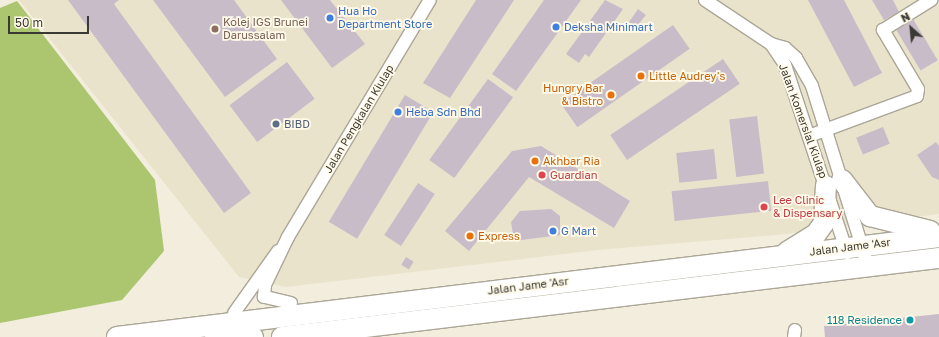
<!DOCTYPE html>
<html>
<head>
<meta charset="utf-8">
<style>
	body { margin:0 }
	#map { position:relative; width:939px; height:337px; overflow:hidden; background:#f2eddc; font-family:"Golos Text",sans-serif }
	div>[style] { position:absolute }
	.built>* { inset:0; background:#eae3cb }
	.forest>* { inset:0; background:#abc66f }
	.building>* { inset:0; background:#c8bcc9; transform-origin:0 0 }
	.roads { filter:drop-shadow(1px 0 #aba697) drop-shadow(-1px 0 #aba697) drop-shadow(0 1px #aba697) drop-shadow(0 -1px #aba697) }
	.street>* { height:12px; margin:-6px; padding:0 6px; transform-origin:6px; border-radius:6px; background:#fff }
	.primary>* { height:20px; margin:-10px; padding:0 10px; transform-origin:10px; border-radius:10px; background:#fff }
	.dots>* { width:11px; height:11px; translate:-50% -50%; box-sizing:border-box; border:2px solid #fffae9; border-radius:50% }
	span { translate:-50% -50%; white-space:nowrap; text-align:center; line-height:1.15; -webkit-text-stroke:3.5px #fffae9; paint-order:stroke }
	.shop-label { font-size:11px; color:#366cbe }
	.left { translate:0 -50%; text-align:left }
	.education-label { font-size:11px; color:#785e54 }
	.food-label { font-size:11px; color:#c56008 }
	.right { translate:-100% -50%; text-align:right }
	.street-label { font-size:11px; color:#3b3933 }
	.service-label { font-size:11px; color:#4e5e75 }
	.health-label { font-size:11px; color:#be3a42 }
	.culture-label { font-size:11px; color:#0d838f }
	.north { position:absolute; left:891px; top:8px; width:40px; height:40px; -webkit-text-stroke:3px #fffae9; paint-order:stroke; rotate:333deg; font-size:11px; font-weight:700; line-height:16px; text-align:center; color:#3b3933 }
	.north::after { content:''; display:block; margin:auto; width:14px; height:18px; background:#3b3933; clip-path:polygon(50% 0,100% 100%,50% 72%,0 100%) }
	.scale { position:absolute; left:8px; top:16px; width:81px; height:18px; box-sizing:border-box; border:2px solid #3b3933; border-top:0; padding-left:5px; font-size:12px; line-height:14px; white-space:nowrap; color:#3b3933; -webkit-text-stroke:3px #fffae9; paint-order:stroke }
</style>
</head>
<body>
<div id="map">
	<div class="built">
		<i style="clip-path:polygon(19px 0,939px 0,939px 214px,777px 235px,598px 250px,286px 287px,239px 277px)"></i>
	</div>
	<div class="forest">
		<i style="clip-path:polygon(17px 1px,155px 180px,164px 251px,122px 300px,0 323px,0 8px)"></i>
	</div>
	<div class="building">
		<i style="clip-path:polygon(68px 0,119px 0,114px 4px,251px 193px,224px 213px)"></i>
		<i style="clip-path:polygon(153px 0,234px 0,277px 59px,225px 97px)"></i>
		<i style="clip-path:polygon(281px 0,330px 0,365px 44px,332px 68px)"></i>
		<i style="clip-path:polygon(476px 0,514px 0,450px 98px,423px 83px)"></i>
		<i style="clip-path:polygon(544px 0,581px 0,516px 91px,492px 74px)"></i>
		<i style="clip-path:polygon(605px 0,623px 9px,589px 57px,585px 54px,579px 63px,566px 54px)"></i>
		<i style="clip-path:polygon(808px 0,844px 0,882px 73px,854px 87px)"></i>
		<i style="clip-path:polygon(872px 0,893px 0,899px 12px,884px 20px)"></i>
		<i style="clip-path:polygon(638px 9px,646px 15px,636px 27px,629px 22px)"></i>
		<i style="left:913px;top:19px;width:48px;height:20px;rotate:59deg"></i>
		<i style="left:673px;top:25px;width:29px;height:137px;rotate:55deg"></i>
		<i style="left:723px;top:59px;width:30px;height:136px;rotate:56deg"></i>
		<i style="left:287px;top:62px;width:46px;height:72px;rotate:53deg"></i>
		<i style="left:488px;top:79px;width:31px;height:100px;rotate:36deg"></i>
		<i style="left:405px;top:95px;width:33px;height:148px;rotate:31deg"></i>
		<i style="left:757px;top:116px;width:58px;height:28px;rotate:83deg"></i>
		<i style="left:883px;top:127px;width:18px;height:29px;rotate:68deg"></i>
		<i style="clip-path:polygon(936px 142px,939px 146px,939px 180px,932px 177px,917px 155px)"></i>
		<i style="clip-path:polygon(541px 146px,630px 201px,614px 228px,529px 177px,469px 251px,445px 231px,512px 151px)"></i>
		<i style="left:714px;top:149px;width:30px;height:38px;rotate:84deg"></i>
		<i style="left:768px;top:181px;width:30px;height:97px;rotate:84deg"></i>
		<i style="left:418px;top:183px;width:20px;height:62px;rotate:33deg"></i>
		<i style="clip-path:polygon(551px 209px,560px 216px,560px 235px,514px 241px,511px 222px,520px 211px)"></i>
		<i style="left:406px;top:257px;width:9px;height:9px;rotate:32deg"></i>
		<i style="clip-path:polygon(939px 314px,939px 337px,825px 337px,824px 326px)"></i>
	</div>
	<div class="roads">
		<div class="street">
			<i style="left:705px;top:0;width:79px;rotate:33.7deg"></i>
			<i style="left:771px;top:44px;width:25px;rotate:56deg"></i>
			<i style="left:785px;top:65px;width:198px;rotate:71.7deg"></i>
			<i style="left:771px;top:44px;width:15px;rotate:16deg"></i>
			<i style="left:785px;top:48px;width:15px;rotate:42deg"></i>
			<i style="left:796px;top:58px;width:32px;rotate:60deg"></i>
			<i style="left:812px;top:86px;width:189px;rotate:72.7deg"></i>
			<i style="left:809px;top:136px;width:115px;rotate:-20.3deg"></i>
			<i style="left:917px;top:96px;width:7px;rotate:-82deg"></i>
			<i style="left:918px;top:89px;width:69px;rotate:-120.7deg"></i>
			<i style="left:883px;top:30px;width:57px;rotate:-32deg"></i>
			<i style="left:291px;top:303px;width:28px;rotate:-167deg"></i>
			<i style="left:264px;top:297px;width:12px;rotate:-85deg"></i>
			<i style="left:265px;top:285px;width:53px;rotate:-64.4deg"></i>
			<i style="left:288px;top:237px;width:276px;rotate:-59.1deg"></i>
			<i style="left:234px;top:313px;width:76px;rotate:-54.6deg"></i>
			<i style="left:794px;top:337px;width:7px;rotate:-82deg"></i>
		</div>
		<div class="primary">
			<i style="left:842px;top:180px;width:46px;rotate:52.1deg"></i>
			<i style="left:870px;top:216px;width:62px;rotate:14deg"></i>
			<i style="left:787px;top:252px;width:34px;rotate:-32deg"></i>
			<i style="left:816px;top:234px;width:14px;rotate:-54deg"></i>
			<i style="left:824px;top:223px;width:37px;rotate:-87deg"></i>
			<i style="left:117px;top:337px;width:828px;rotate:-6.94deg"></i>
			<i style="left:215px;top:337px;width:38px"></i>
			<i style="left:282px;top:337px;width:662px;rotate:-6.86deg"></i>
		</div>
	</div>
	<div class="dots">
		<i style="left:330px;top:18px;background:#3f7fe0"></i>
		<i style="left:556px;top:27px;background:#3f7fe0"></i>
		<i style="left:215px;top:29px;background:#8d6e63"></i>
		<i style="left:641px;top:76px;background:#e8710a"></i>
		<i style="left:611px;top:95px;background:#e8710a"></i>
		<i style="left:398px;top:112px;background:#3f7fe0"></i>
		<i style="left:276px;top:124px;background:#5c6f8a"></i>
		<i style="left:535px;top:161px;background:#e8710a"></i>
		<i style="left:542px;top:175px;background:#e0444e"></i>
		<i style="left:764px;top:207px;background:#e0444e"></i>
		<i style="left:553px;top:231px;background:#3f7fe0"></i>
		<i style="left:470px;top:236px;background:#e8710a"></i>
		<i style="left:910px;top:320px;background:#0f9aa8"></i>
	</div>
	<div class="shop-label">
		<span class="left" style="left:338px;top:18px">Hua Ho<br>Department Store</span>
		<span class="left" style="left:564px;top:27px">Deksha Minimart</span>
		<span class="left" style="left:406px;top:112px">Heba Sdn Bhd</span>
		<span class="left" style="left:561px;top:231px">G Mart</span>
	</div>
	<div class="education-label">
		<span class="left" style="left:223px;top:29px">Kolej IGS Brunei<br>Darussalam</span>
	</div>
	<div class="food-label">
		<span class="left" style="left:649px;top:76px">Little Audrey's</span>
		<span class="right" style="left:603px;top:95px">Hungry Bar<br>&amp; Bistro</span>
		<span class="left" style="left:543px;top:161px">Akhbar Ria</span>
		<span class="left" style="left:478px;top:236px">Express</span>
	</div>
	<div class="street-label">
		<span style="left:359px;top:119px;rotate:-59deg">Jalan Pengkalan Kiulap</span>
		<span style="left:803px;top:121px;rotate:70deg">Jalan Komersial Kiulap</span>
		<span style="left:850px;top:247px;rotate:-7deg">Jalan Jame 'Asr</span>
		<span style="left:528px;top:286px;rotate:-7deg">Jalan Jame 'Asr</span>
	</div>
	<div class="service-label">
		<span class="left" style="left:284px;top:124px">BIBD</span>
	</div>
	<div class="health-label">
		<span class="left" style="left:550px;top:175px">Guardian</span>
		<span class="left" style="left:773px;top:207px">Lee Clinic<br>&amp; Dispensary</span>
	</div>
	<div class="culture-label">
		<span class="right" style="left:902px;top:320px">118 Residence</span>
	</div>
	<div class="north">N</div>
	<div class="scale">50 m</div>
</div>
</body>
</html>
